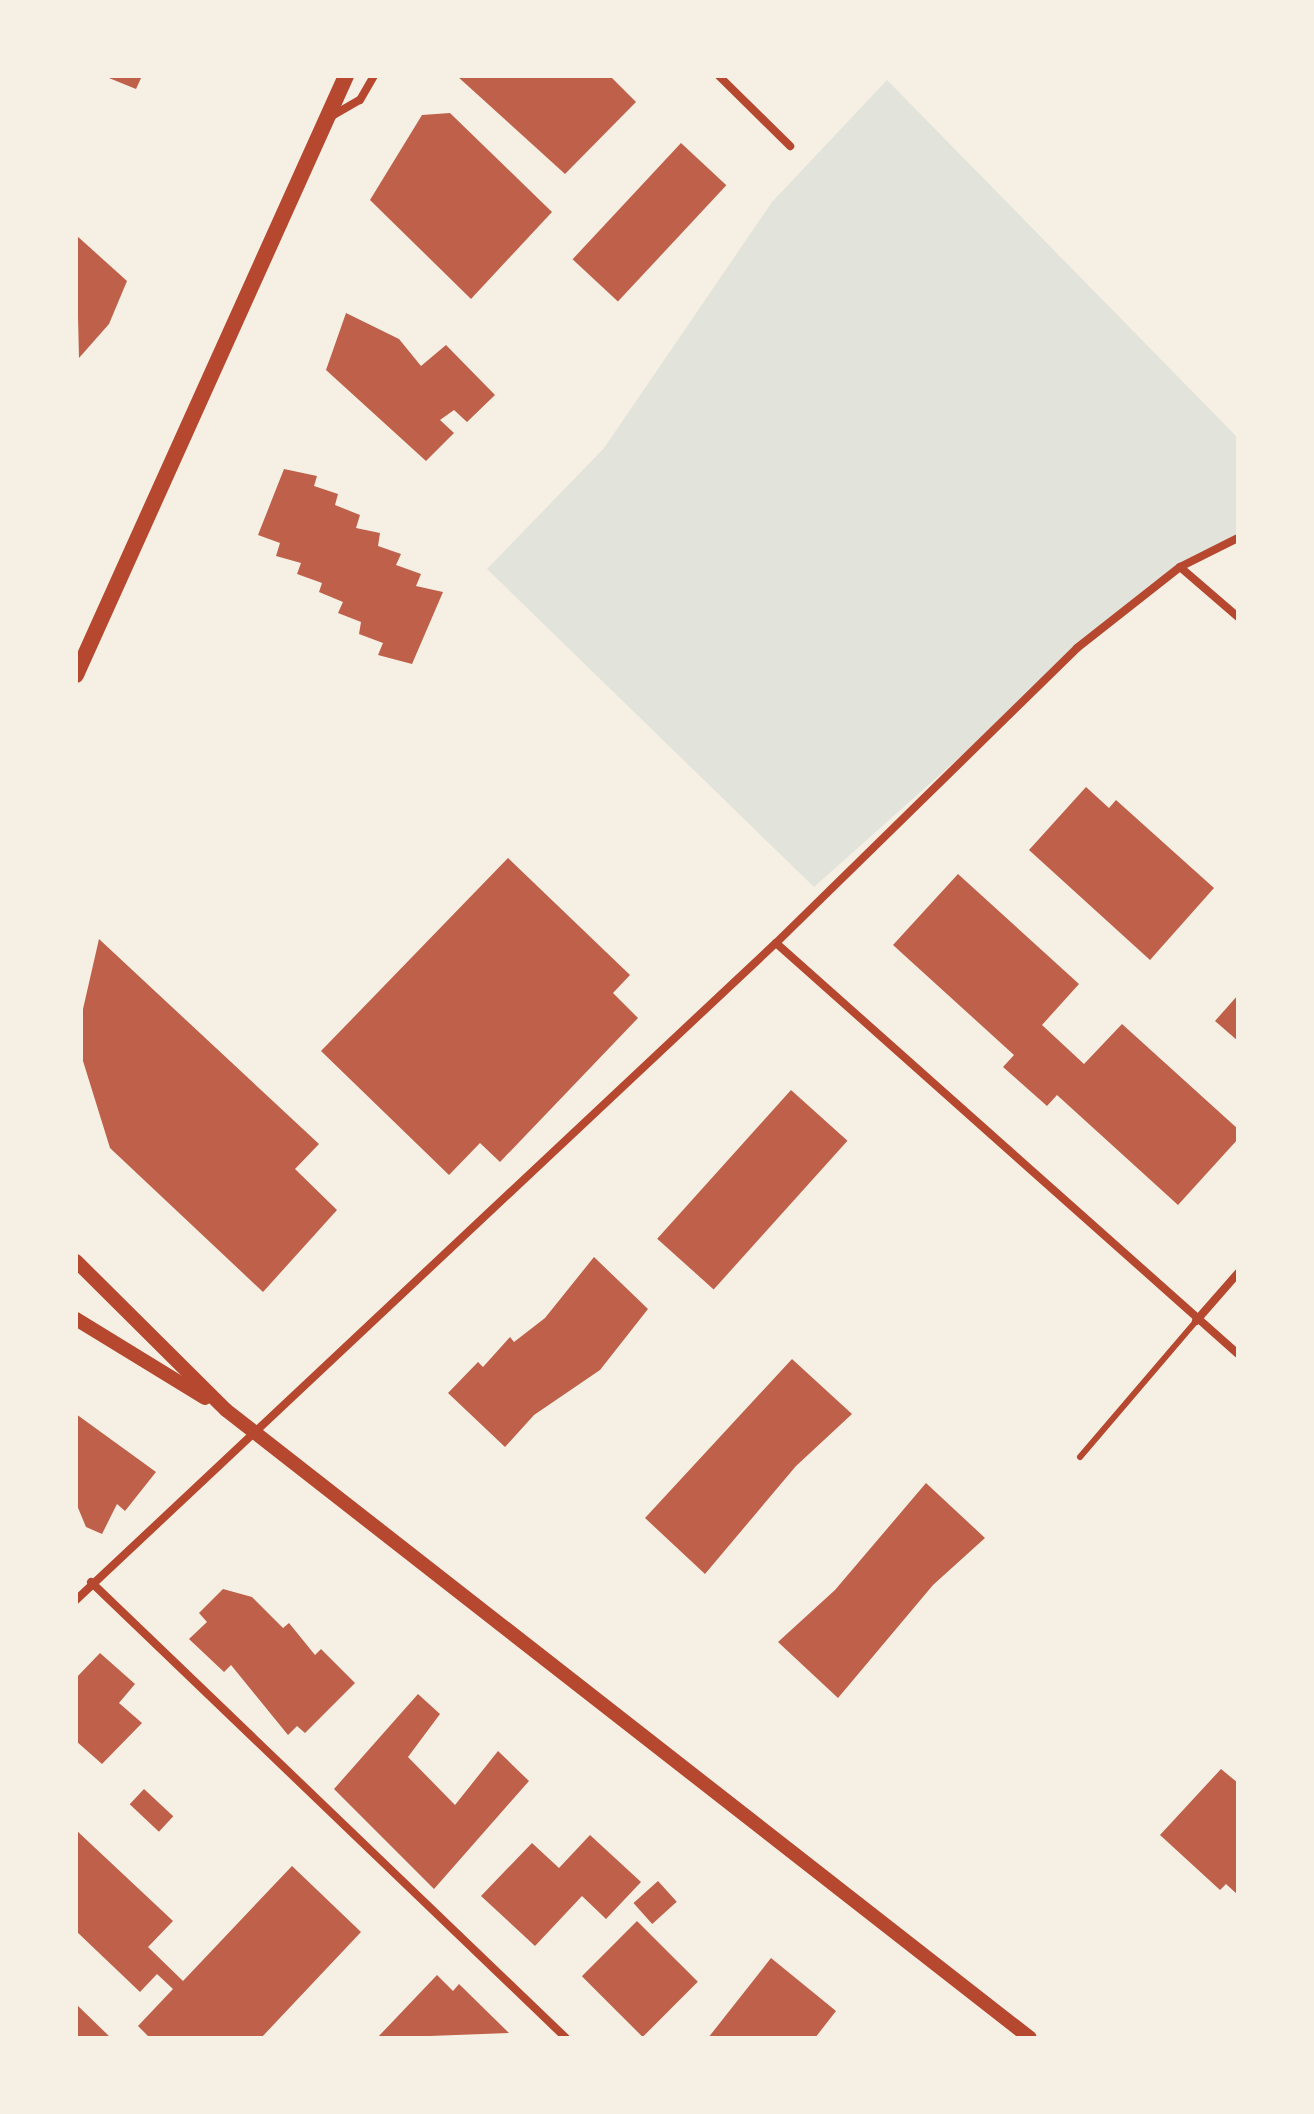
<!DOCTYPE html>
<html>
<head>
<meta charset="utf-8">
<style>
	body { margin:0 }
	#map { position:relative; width:1314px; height:2114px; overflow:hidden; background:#f6efe4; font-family:Manrope,sans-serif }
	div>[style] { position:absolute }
	.green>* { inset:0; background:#e2e4dc }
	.building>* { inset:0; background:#bf614a; transform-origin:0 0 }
	.service>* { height:6px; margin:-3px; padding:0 3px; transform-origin:3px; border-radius:3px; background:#b5482f }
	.minor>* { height:8px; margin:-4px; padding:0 4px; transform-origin:4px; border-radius:4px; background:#b5482f }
	.tertiary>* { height:14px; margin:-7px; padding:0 7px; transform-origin:7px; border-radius:7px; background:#b5482f }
	.secondary>* { height:16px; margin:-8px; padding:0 8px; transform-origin:8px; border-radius:8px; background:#b5482f }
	span { translate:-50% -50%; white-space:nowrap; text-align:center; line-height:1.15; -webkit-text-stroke:6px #f6efe4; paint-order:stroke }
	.frame { position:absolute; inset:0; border:78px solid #f6efe4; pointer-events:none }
</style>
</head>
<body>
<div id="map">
	<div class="green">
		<i style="clip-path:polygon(887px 80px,1238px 438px,1238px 533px,1156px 582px,814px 887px,487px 569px,604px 448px,772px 202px)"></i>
	</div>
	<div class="building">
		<i style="clip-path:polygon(104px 76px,142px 76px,136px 89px)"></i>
		<i style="clip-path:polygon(457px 76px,610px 76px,636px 102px,565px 174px)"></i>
		<i style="clip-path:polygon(450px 113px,552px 212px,471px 299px,370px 200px,422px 115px)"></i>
		<i style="left:681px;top:143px;width:62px;height:159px;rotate:43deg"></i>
		<i style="clip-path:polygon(76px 235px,127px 281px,109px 324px,79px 358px)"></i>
		<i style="clip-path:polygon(346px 313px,399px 339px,421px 366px,446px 345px,495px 395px,467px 422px,454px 410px,440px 420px,454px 433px,426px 461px,326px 370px)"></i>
		<i style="clip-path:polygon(284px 469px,317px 476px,314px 486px,338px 494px,335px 505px,360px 515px,356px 528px,380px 533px,378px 546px,401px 554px,396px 565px,421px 574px,416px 586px,443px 592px,412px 664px,378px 655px,383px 643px,359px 634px,361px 622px,338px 613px,343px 602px,319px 592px,322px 583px,297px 574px,301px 563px,276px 556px,280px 543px,258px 535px)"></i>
		<i style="clip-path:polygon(1086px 787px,1109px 808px,1116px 800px,1214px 888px,1150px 960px,1029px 850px)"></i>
		<i style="clip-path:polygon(508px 858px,630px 975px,613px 993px,638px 1018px,500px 1162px,480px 1143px,449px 1175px,321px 1051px)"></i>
		<i style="clip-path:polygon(958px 874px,1079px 984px,1042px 1025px,1084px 1064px,1122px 1024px,1238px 1129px,1238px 1139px,1178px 1205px,1057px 1095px,1047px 1106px,1003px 1067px,1014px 1055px,893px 945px)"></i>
		<i style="clip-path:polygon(99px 939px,319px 1144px,295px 1169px,337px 1210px,263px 1292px,110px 1148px,83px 1061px,83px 1009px)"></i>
		<i style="clip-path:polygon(1238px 995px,1238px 1041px,1215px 1021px)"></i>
		<i style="left:791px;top:1090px;width:76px;height:200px;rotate:42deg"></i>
		<i style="clip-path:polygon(594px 1257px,648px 1309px,600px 1370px,534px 1415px,505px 1447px,448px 1393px,478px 1362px,483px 1367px,510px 1337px,514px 1342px,545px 1318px)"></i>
		<i style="clip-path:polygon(792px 1359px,852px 1414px,796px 1466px,705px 1574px,645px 1518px)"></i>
		<i style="clip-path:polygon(76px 1414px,156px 1472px,125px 1511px,117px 1504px,102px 1534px,86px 1527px,76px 1503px)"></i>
		<i style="clip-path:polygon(926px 1483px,985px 1538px,933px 1585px,838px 1698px,778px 1642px,835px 1590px)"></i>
		<i style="clip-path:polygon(223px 1589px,252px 1597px,283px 1628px,289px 1623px,315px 1655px,321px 1649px,355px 1683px,305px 1733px,297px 1726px,288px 1735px,231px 1665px,224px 1672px,189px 1639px,207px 1622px,199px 1613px)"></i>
		<i style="clip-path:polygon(100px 1653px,135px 1684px,119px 1703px,142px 1723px,102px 1764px,76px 1741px,76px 1678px)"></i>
		<i style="clip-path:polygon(418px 1694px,440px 1714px,408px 1757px,455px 1805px,498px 1751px,529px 1781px,434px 1889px,334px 1789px)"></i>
		<i style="clip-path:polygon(1221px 1769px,1238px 1783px,1238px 1895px,1226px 1884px,1220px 1890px,1160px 1835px)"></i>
		<i style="left:144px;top:1789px;width:40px;height:21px;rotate:43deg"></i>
		<i style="clip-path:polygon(76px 1830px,173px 1921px,148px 1947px,183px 1981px,292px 1866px,361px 1932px,261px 2038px,150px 2038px,138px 2026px,173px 1989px,157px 1974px,140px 1992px,76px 1931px)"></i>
		<i style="clip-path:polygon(590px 1835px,641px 1882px,606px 1919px,582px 1896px,535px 1946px,481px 1896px,532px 1843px,559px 1868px)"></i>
		<i style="left:658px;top:1881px;width:28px;height:33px;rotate:48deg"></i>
		<i style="left:637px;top:1921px;width:86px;height:78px;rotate:45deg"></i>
		<i style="clip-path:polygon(771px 1958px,836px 2011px,815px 2038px,708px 2038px)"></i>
		<i style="clip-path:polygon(437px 1975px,453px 1991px,459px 1984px,509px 2033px,377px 2038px)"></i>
		<i style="clip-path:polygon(76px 2004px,111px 2038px,76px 2038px)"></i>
	</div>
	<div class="service">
		<i style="left:1080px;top:1457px;width:179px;rotate:-49.5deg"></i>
	</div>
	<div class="minor">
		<i style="left:719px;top:76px;width:100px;rotate:44.6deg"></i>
		<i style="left:330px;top:117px;width:34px;rotate:-30deg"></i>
		<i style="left:360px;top:100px;width:28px;rotate:-60deg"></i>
		<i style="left:1180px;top:567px;width:77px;rotate:40.8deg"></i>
		<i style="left:776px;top:943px;width:618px;rotate:41.66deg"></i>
		<i style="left:1196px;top:1321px;width:64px;rotate:-48.8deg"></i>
		<i style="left:91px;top:1582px;width:658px;rotate:43.83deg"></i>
		<i style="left:76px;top:1600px;width:960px;rotate:-43.19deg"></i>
		<i style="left:776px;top:943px;width:421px;rotate:-44.4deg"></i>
		<i style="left:1077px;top:648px;width:131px;rotate:-38.2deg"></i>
		<i style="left:1180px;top:567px;width:65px;rotate:-26.6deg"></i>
	</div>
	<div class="tertiary">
		<i style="left:76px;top:1261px;width:211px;rotate:44.8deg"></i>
		<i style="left:226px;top:1410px;width:1020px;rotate:37.99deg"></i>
		<i style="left:76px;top:1319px;width:151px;rotate:31.5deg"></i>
	</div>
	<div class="secondary">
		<i style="left:76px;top:675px;width:657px;rotate:-65.74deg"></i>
	</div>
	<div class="frame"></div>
</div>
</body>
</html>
